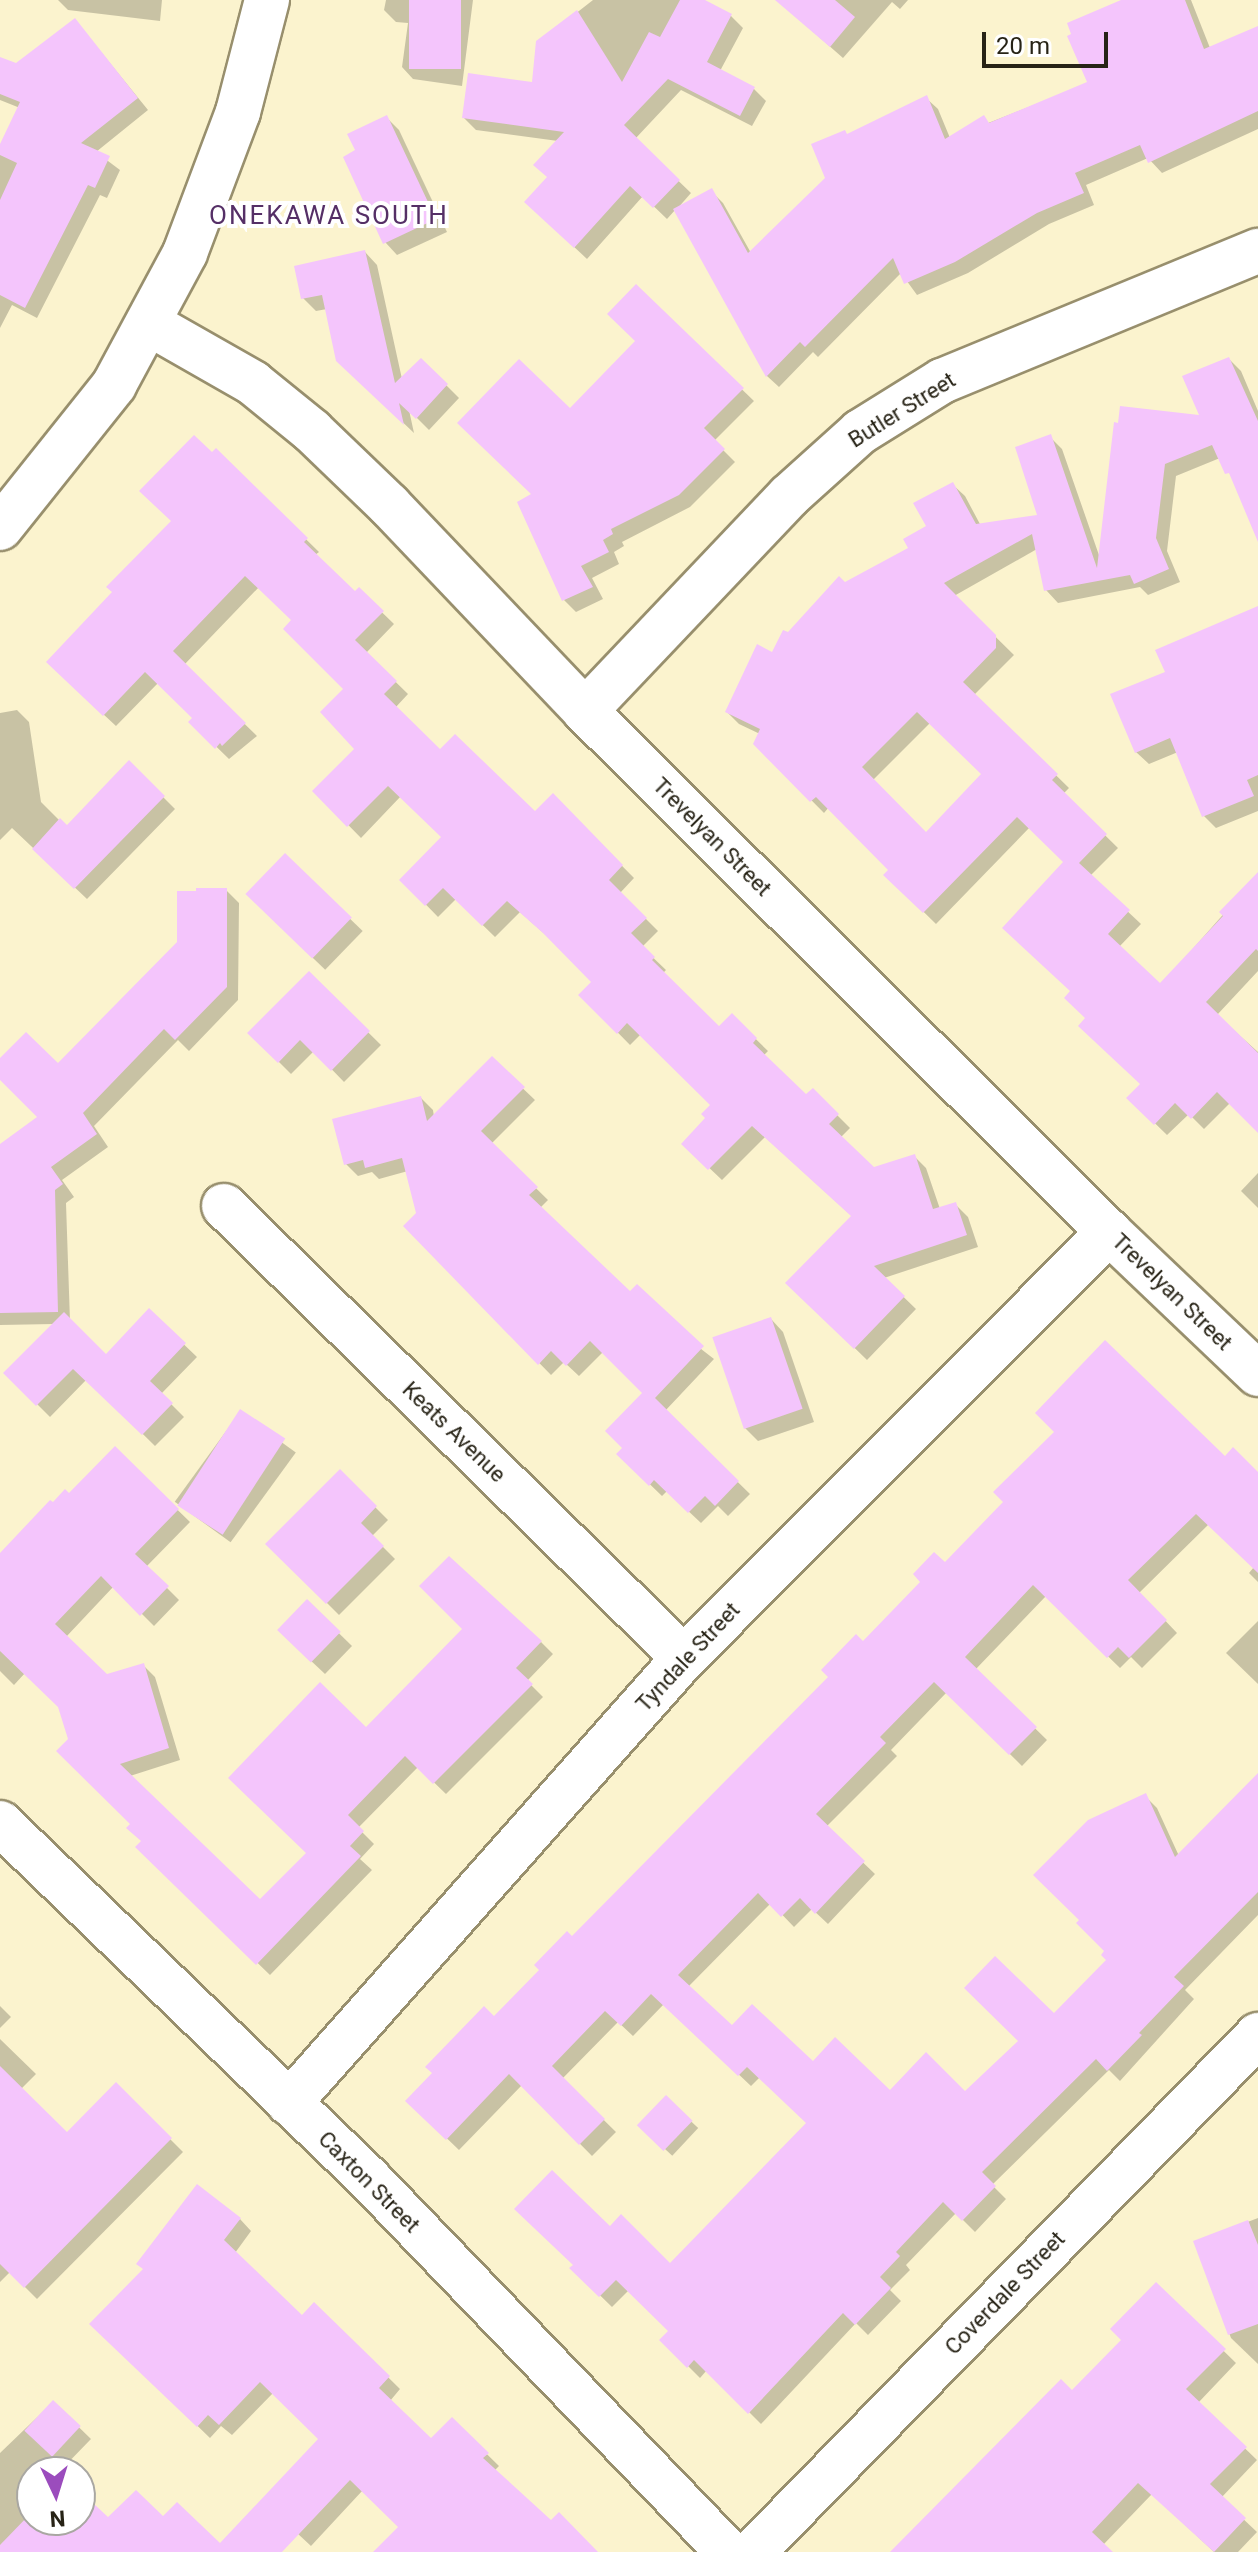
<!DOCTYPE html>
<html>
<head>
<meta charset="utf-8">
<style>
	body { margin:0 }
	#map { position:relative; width:1258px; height:2552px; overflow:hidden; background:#fbf3ce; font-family:Roboto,sans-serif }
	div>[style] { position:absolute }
	.shadow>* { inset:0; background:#0003; transform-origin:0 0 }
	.building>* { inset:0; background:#f4c5fc; transform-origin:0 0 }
	.roads { filter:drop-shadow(2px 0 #988f6d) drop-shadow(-2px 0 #988f6d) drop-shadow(0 2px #988f6d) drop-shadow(0 -2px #988f6d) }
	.minor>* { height:44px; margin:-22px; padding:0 22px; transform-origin:22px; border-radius:22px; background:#fff }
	span { translate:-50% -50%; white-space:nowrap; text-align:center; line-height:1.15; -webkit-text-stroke:8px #fff; paint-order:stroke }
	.street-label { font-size:22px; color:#272316 }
	.quarter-label { font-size:26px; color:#552f66; letter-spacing:2px }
	.north { position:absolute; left:16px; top:2456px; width:80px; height:80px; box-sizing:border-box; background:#fff; border:2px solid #a9a7a2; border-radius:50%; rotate:176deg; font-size:22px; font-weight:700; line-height:32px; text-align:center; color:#272316 }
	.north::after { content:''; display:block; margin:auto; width:28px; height:36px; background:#9b4cbd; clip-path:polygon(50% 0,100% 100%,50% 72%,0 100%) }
	.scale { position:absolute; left:982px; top:32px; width:126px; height:36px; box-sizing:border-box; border:4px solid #272316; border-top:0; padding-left:10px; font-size:24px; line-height:28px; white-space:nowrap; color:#272316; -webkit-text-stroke:6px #fff; paint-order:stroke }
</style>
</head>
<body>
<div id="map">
	<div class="shadow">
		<i style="clip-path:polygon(58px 0,162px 0,160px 21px,68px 10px)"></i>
		<i style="clip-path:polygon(386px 0,473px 0,462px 86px,413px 79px,402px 67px,408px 23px,396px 22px,384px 10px)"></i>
		<i style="clip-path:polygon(593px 0,701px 0,731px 16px,743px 28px,720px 71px,754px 89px,766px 101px,752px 126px,681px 90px,635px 139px,691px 193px,677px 209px,711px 191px,723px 203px,751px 253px,827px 178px,848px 136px,926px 98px,938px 109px,950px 138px,1090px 83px,1126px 0,1191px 0,1210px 48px,1258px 60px,1258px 129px,1162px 173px,1148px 158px,1086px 185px,1094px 205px,1049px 224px,968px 273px,917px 295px,901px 273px,818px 357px,813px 352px,779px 387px,767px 376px,676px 209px,667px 219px,643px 196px,587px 259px,539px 214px,558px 141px,476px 130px,464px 118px,534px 84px,538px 43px)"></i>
		<i style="clip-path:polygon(798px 0,908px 0,900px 9px,892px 2px,843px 58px,802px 22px)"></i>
		<i style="clip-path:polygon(75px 20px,148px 110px,96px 152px,120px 170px,107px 198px,100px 195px,37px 318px,12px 305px,0 328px,0 149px,20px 108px,0 100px,0 59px,16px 66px)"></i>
		<i style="clip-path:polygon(387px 118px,399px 130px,447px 232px,397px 255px,385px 242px,358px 151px)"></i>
		<i style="clip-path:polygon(365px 252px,377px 265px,402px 379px,421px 360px,459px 398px,429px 430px,409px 410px,414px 433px,351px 373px,327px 309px,316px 311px,303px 298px)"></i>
		<i style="clip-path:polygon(636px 287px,754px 401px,714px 441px,735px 462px,690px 507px,622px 542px,624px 546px,614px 552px,619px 564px,592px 578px,603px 599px,576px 612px,564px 600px,534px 495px,570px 411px,638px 341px)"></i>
		<i style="clip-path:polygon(evenodd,1229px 359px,1241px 371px,1258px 411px,1258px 536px,1234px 480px,1220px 458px,1176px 476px,1167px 551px,1180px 582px,1148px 595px,1140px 587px,1058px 603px,1046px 590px,1037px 549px,954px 596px,1014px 655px,974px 695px,1069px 788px,1063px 794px,1118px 848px,1090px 876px,1141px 924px,1119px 947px,1160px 986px,1258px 875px,1258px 971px,1217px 1015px,1258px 1052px,1258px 1130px,1230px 1103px,1204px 1129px,1189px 1114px,1167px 1135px,1129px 1098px,1142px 1084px,1088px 1018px,1073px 992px,1065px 862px,1030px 827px,936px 924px,886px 875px,891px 870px,829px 807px,824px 813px,755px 743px,760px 734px,739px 724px,727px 712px,788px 635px,845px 584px,910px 549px,928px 527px,952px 484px,965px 496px,981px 526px,1040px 516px,1050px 437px,1062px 449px,1100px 558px,1116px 424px,1202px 417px,1229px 359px,930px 723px,983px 774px,926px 834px,873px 780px,930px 723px)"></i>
		<i style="clip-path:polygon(216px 451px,319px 552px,315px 555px,355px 594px,359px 590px,394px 624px,366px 653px,408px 694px,395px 708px,440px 752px,535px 814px,553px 796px,634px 878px,620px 893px,658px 931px,642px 947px,666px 970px,663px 973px,719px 1029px,732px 1016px,768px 1051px,763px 1056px,806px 1097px,813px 1091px,850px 1128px,840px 1138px,874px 1170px,914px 1156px,926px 1168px,940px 1209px,955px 1204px,968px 1217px,978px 1247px,884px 1278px,916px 1309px,867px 1360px,788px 1283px,853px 1217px,765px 1137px,722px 1180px,684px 1144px,708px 1118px,713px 1105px,641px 1034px,630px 1045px,581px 995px,594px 982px,557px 945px,520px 912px,495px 937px,456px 899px,438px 917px,402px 880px,443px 837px,401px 796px,361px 838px,315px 791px,357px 749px,346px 689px,294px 621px,259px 587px,184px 665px,257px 736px,229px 759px,191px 722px,195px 718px,159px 682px,116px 726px,60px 674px,114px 592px,173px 521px)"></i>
		<i style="clip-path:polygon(1258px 608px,1258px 811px,1216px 828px,1204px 816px,1178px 752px,1149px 764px,1136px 752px,1167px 673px)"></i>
		<i style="clip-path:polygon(17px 710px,29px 722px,41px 802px,67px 828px,129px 763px,175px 809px,87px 899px,12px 828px,0 840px,0 713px)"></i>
		<i style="left:285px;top:856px;width:108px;height:54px;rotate:44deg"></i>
		<i style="clip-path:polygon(226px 890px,239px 903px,238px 1000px,189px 1051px,178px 1040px,94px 1126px,108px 1147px,62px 1180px,74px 1197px,66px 1203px,70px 1321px,106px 1357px,149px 1311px,197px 1357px,161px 1394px,184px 1417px,155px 1446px,87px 1379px,50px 1417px,6px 1373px,54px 1324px,0 1325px,0 1146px,40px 1118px,0 1078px,0 1060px,59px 1066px,94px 1046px)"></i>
		<i style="clip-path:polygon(309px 974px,381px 1045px,344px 1082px,314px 1051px,291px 1074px,250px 1033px)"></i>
		<i style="clip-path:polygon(492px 1059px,535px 1100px,491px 1144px,548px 1200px,540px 1208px,630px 1294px,714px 1359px,665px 1411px,750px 1494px,728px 1516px,718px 1506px,701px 1523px,667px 1491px,662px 1496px,630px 1465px,624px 1448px,645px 1393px,604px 1351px,579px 1376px,564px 1362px,551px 1375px,405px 1226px,419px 1213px,408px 1171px,379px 1179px,372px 1172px,358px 1176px,346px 1164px,421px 1098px,433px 1110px,434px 1117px)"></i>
		<i style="clip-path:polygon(1258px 1173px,1258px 1208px,1241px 1191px)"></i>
		<i style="clip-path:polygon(771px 1319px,783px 1332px,814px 1422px,758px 1441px,745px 1428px,715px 1338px)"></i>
		<i style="left:240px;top:1412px;width:69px;height:111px;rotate:36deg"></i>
		<i style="clip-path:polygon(115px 1449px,190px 1522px,146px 1567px,179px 1600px,154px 1626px,114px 1586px,66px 1637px,106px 1676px,143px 1665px,155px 1677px,180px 1760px,130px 1776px,260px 1902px,309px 1853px,366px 1729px,541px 1642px,553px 1654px,527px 1681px,543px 1697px,446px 1794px,418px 1767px,358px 1828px,374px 1844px,360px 1859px,372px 1870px,270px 1975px,138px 1847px,143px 1842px,71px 1739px,60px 1707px,25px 1673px,14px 1685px,0 1671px,0 1556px,53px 1505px,69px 1496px)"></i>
		<i style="clip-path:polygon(1225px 1458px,1258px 1474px,1258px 1582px,1249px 1573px,1254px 1567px,1209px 1524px,1139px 1593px,1177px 1633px,1142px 1668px,1131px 1657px,1120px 1668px,1046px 1596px,975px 1670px,1047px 1740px,1022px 1766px,947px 1692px,891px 1750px,897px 1756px,826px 1827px,875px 1874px,828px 1924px,812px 1909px,794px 1927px,771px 1903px,688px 1987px,732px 2028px,813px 2064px,890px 2092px,965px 2094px,1054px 2016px,1109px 1960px,1145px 1796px,1157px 1808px,1179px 1856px,1258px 1775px,1258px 1915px,1185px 1990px,1194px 1999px,1120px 2081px,1109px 2070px,992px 2185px,1006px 2199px,975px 2232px,956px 2213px,906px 2265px,910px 2270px,890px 2290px,901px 2301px,868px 2335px,856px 2323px,761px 2424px,707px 2370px,700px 2378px,662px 2340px,671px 2331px,629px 2290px,612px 2307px,572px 2268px,610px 2229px,670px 2265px,808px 2123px,760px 2077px,751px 2086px,664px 2004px,633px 2036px,618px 2022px,562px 2079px,616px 2132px,592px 2156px,522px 2085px,459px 2150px,408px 2101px,494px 2019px,945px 1564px)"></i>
		<i style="clip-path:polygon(340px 1472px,388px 1520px,372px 1536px,395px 1559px,339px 1615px,268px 1544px)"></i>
		<i style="clip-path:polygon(307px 1602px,352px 1646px,325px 1674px,292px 1643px)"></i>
		<i style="clip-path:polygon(1258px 1621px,1258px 1684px,1226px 1653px)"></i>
		<i style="clip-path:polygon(0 2006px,11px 2017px,0 2028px)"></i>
		<i style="clip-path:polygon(0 2039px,36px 2074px,21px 2089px,67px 2134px,116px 2085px,183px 2152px,37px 2299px,10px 2272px,0 2282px)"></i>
		<i style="left:666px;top:2098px;width:44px;height:38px;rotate:43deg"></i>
		<i style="clip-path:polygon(1258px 2218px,1258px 2364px,1231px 2338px,1195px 2242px)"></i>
		<i style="clip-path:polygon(240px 2219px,251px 2231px,235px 2253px,302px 2318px,314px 2304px,400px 2389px,390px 2401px,431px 2441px,452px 2420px,499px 2466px,494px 2471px,551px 2523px,595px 2552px,376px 2552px,401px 2527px,363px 2490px,311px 2546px,297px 2533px,279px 2552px,0 2552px,0 2453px,53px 2402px,91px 2439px,59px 2472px,32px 2472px,32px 2520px,80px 2520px,80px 2494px,108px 2519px,164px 2519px,220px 2546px,321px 2439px,274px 2392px,232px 2435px,221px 2426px,210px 2438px,92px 2324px)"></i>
		<i style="clip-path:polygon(1156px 2285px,1236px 2363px,1198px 2403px,1257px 2460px,1221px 2498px,1257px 2532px,1238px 2552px,1214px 2552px,1152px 2494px,1103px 2545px,1111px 2552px,900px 2552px,1072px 2393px,1123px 2340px)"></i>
	</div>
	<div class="building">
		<i style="left:409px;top:0;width:52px;height:69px"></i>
		<i style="clip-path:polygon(680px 0,705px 0,732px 14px,707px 62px,755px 87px,740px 116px,668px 79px,624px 125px,680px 180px,653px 208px,630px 186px,574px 248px,524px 202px,547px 177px,533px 165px,564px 132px,462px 118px,468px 73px,532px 82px,536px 41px,577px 10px,622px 82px,649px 32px,660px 37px)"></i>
		<i style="clip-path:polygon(775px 0,835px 0,855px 17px,830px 47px)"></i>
		<i style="clip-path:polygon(1121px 0,1185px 0,1204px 49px,1258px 26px,1258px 111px,1148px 163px,1140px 145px,1075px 173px,1084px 193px,1037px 213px,955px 262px,904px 284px,893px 258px,805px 347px,800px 342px,766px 377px,673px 209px,712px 188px,748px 253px,825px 178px,811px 144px,845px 130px,847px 134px,927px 95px,945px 139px,984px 115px,989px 123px,1087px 82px,1067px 36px,1071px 34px,1067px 23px)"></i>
		<i style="clip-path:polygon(75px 18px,138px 98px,81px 143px,110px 156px,95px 188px,88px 185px,25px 308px,0 295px,0 200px,17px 163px,0 155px,0 144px,20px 102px,0 94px,0 57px,16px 63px)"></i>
		<i style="clip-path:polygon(387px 115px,436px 219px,383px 244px,343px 157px,355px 150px,347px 134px)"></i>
		<i style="clip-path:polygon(365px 250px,395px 383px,421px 358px,448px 384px,416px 419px,399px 403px,404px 425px,336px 361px,322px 295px,301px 299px,294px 266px)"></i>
		<i style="clip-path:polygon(636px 284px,744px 388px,704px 428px,725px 449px,679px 495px,611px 529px,613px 534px,603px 540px,609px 552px,581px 566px,593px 587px,562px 601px,517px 502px,531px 494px,457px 423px,519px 359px,570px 408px,635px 341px,607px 314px)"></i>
		<i style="clip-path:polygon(evenodd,1229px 357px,1258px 421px,1258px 542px,1229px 473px,1225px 474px,1212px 445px,1165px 464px,1156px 538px,1169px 569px,1134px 584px,1130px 575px,1044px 591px,1032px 534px,944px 583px,996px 635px,996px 648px,963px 682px,1058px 774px,1052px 780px,1107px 834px,1079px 863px,1130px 910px,1108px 934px,1160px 983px,1223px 916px,1219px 912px,1258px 872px,1258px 951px,1256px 949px,1206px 1002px,1258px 1053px,1258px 1133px,1217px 1092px,1191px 1119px,1175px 1103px,1154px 1125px,1126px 1098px,1140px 1084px,1078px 1026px,1085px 1018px,1064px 998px,1070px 991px,1002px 928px,1063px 862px,1017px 817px,923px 913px,883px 875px,888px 870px,816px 797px,810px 802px,753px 744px,760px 729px,725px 712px,757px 644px,772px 652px,783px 630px,788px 632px,839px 576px,845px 582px,908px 548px,903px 539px,926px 526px,913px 503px,953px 482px,976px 524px,1037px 515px,1015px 447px,1051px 434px,1097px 568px,1114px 422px,1118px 423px,1120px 406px,1199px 415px,1182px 376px,1229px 357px,917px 712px,981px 774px,926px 832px,862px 767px,917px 712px)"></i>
		<i style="clip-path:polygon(194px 435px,212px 452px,216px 448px,308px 538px,304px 542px,355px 591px,359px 587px,384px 611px,355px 640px,397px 681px,384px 694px,440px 749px,455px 734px,535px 811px,553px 793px,623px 865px,609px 880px,647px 918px,631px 933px,655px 957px,652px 960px,719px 1026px,732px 1013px,757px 1038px,753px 1043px,806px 1094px,813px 1088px,839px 1114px,829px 1124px,874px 1167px,915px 1154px,933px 1209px,956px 1202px,967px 1235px,874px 1266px,905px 1296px,854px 1349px,785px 1283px,851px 1216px,752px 1126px,708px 1170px,681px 1144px,705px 1118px,701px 1114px,710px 1105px,627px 1023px,617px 1034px,578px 995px,591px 982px,543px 933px,507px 901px,482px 926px,443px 888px,425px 906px,399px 880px,441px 837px,388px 786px,347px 827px,312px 791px,354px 749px,320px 712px,343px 689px,283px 629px,291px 620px,245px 576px,173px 651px,246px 723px,222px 746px,220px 743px,215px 749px,188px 722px,192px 718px,145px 672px,103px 716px,46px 662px,112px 592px,106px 587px,171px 521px,139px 491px)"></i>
		<i style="clip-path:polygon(1258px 606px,1258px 775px,1247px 780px,1254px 796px,1202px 817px,1170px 738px,1135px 753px,1110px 694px,1165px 672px,1155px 650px)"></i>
		<i style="clip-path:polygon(129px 760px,165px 796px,74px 889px,32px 849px,60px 818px,67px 825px)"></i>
		<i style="left:285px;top:853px;width:93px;height:57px;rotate:44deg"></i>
		<i style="clip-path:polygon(196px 888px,227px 888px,227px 987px,175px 1040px,164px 1029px,83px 1113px,97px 1134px,51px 1167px,63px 1184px,55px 1190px,58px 1312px,0 1313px,0 1144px,37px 1117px,0 1080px,0 1058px,26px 1032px,58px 1063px,177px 942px,177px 891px,196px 891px)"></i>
		<i style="clip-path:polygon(309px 971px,370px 1031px,331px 1071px,300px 1040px,278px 1063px,247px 1033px)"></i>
		<i style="clip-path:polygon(492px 1056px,525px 1087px,481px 1131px,538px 1187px,529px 1195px,630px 1291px,637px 1284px,704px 1346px,655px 1398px,739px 1481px,715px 1506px,705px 1496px,688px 1513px,654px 1480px,649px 1486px,616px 1454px,622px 1448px,605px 1431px,642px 1393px,590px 1341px,566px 1366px,551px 1351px,538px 1365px,403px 1226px,416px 1213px,402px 1158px,365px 1168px,363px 1160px,344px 1165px,332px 1119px,421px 1096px,427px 1121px)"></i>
		<i style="clip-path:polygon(149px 1308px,186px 1343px,150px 1381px,173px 1403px,142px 1435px,73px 1369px,36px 1406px,3px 1373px,64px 1312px,106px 1354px)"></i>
		<i style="left:771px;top:1317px;width:97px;height:62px;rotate:71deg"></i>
		<i style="clip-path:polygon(1105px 1340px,1225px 1456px,1233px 1447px,1258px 1472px,1258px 1573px,1196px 1514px,1128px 1580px,1167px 1620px,1129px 1658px,1118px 1647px,1107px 1658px,1033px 1585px,965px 1657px,1037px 1727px,1009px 1755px,934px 1682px,880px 1737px,886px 1743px,816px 1814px,865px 1861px,815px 1914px,800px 1898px,781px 1917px,758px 1893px,678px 1975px,732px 2025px,752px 2004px,813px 2061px,835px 2037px,890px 2090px,926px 2052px,965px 2091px,1018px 2041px,964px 1988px,995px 1956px,1054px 2013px,1106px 1960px,1101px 1955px,1104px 1951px,1076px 1923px,1079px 1920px,1033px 1875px,1088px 1820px,1146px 1793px,1175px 1857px,1258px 1773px,1258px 1892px,1174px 1977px,1184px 1986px,1139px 2033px,1142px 2035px,1107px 2071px,1096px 2059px,982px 2172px,996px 2186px,962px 2221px,943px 2202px,896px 2252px,900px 2256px,880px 2277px,891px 2288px,855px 2325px,843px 2313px,748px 2414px,694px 2360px,687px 2368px,659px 2340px,668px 2331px,616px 2280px,599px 2297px,569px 2268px,573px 2265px,514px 2209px,552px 2170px,610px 2226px,621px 2214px,670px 2263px,806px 2123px,747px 2067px,738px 2076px,651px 1994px,621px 2026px,605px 2011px,552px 2066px,605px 2119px,579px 2145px,509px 2074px,446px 2140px,405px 2101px,432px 2073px,425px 2067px,484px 2006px,494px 2016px,539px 1970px,534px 1965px,567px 1931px,572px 1936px,828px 1677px,821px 1670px,856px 1634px,863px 1641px,920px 1582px,913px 1574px,934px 1552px,945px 1562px,1003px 1502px,993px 1492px,1054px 1432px,1035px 1413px)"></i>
		<i style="left:240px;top:1409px;width:54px;height:115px;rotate:33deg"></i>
		<i style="clip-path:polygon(115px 1446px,179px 1509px,135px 1554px,169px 1586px,140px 1616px,101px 1576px,55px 1624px,107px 1674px,144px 1663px,169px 1748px,120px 1764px,260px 1899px,306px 1853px,228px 1778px,320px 1682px,366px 1727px,462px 1629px,419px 1586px,449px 1556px,542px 1641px,516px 1668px,533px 1684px,433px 1784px,405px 1756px,348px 1815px,364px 1831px,350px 1846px,361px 1856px,256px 1965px,135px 1847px,141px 1841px,126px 1828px,130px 1824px,56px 1751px,68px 1739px,58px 1707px,0 1651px,0 1553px,50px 1500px,53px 1502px,65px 1489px,69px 1493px)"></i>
		<i style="clip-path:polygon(340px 1469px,377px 1506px,361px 1523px,384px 1546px,326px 1604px,265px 1544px)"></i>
		<i style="left:307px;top:1599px;width:47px;height:43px;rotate:44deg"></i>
		<i style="clip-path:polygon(0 2066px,67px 2132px,116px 2082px,172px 2138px,24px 2288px,0 2264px)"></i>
		<i style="left:666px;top:2095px;width:37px;height:42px;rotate:44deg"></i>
		<i style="clip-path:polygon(197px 2184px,241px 2218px,224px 2240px,302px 2315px,314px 2302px,390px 2376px,379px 2388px,431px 2438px,452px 2417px,489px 2453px,483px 2458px,551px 2520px,559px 2512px,598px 2552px,373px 2552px,398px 2527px,350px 2480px,282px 2552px,0 2552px,0 2545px,32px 2512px,32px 2520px,80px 2520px,80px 2491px,108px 2517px,136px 2490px,163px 2516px,177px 2502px,220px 2543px,318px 2439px,260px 2382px,219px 2425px,208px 2415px,197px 2427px,89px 2324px,143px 2269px,136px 2264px)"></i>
		<i style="clip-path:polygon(1248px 2220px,1258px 2245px,1258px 2324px,1228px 2335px,1193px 2241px)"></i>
		<i style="clip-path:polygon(1156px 2282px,1226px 2349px,1186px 2389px,1247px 2447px,1210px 2484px,1246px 2518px,1214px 2552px,1138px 2483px,1092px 2532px,1113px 2552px,890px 2552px,1061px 2379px,1072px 2390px,1121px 2340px,1110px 2329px)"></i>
		<i style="left:53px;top:2400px;width:38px;height:42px;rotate:43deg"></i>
	</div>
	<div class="roads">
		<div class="minor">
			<i style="left:148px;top:323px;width:121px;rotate:29.7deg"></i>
			<i style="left:253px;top:383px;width:76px;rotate:39.1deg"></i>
			<i style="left:312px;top:431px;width:107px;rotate:43.9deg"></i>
			<i style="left:389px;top:505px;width:284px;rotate:46.4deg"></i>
			<i style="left:585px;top:711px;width:739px;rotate:44.84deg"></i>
			<i style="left:1109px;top:1232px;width:206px;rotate:43.6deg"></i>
			<i style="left:0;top:528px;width:183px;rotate:-51.4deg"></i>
			<i style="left:114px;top:385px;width:150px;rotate:-61.7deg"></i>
			<i style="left:185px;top:253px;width:151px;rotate:-69.4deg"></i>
			<i style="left:238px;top:112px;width:116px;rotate:-75.5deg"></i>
			<i style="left:585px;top:711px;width:296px;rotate:-46.5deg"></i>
			<i style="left:789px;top:496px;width:96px;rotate:-42deg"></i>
			<i style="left:860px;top:432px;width:97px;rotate:-31.9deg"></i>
			<i style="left:942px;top:381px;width:342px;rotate:-22.4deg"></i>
			<i style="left:224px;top:1206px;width:645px;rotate:44.5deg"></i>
			<i style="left:0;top:1823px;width:513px;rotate:43.97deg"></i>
			<i style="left:369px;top:2179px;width:518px;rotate:46.1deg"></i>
			<i style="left:289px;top:2103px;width:595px;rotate:-48.41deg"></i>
			<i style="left:684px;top:1658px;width:602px;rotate:-45.07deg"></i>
			<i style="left:753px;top:2552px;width:723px;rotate:-45.67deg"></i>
		</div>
	</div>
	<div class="street-label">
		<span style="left:902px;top:410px;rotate:-32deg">Butler Street</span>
		<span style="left:712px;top:837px;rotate:45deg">Trevelyan Street</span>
		<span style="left:1172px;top:1292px;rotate:44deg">Trevelyan Street</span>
		<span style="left:454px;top:1432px;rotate:44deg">Keats Avenue</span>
		<span style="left:688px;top:1657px;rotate:-47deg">Tyndale Street</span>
		<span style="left:369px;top:2182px;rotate:45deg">Caxton Street</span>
		<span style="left:1005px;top:2293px;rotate:-46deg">Coverdale Street</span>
	</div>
	<div class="quarter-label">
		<span style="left:329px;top:216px">ONEKAWA SOUTH</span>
	</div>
	<div class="north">N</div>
	<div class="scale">20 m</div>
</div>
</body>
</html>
